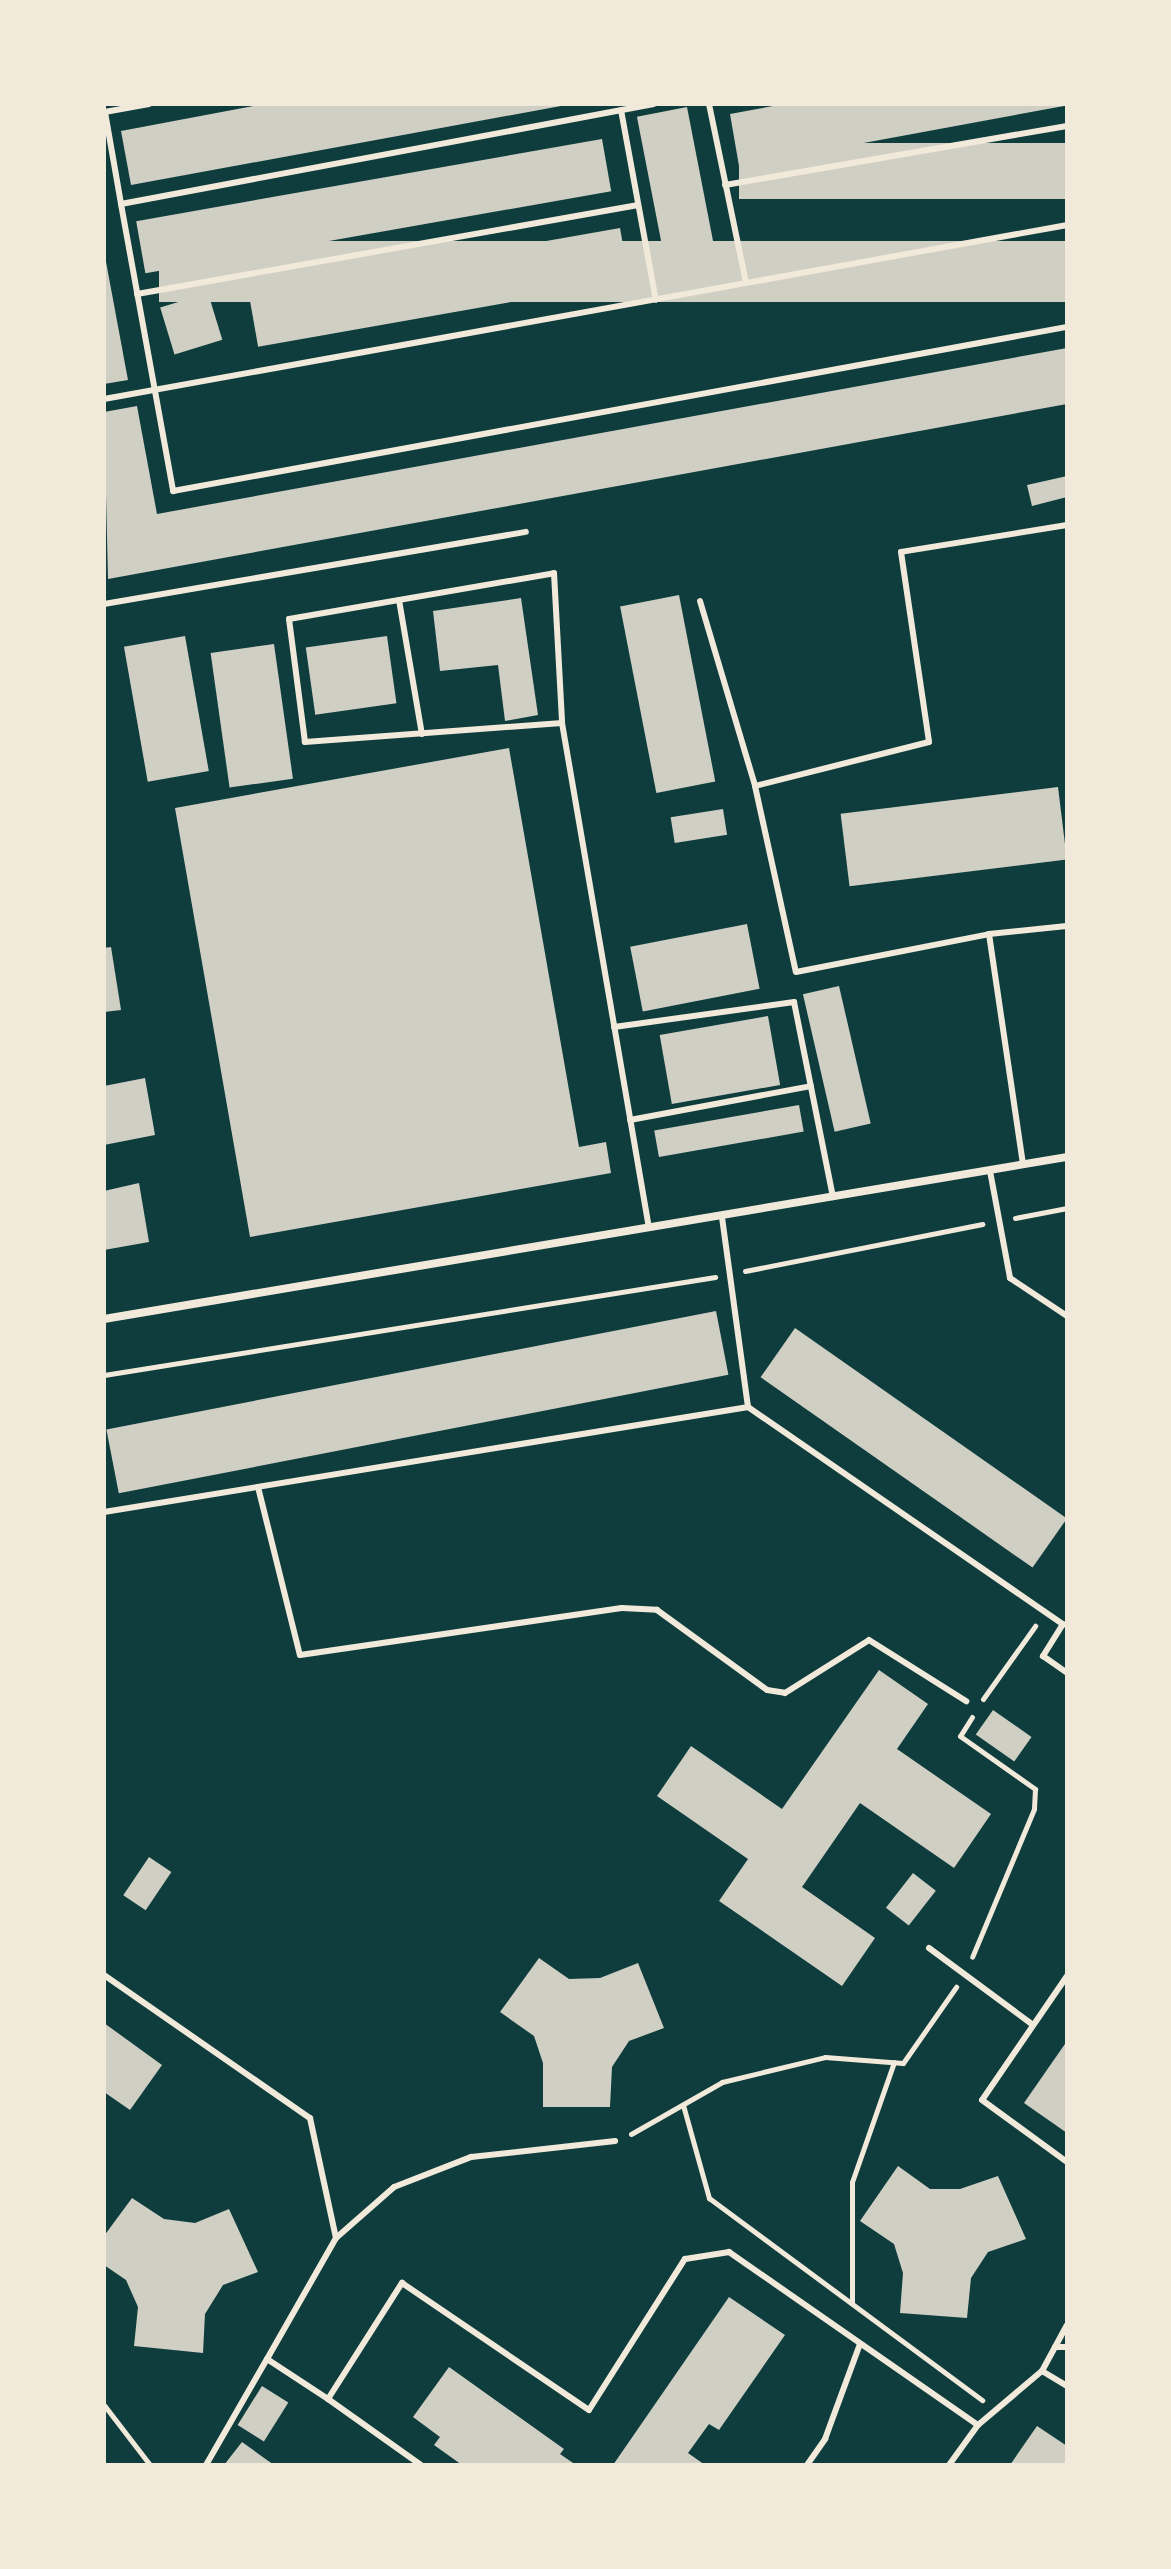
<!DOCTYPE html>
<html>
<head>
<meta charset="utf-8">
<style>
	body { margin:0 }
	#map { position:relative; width:1171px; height:2569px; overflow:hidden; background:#0f3d3e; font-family:"IBM Plex Sans",sans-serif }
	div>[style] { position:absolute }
	.building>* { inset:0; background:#cfcfc3; transform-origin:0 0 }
	.path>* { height:5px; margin:-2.5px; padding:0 2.5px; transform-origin:2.5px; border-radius:2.5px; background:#f1e9da }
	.service>* { height:6px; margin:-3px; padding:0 3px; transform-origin:3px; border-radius:3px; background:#f1e9da }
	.minor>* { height:8px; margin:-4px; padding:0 4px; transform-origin:4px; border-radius:4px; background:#f1e9da }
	span { translate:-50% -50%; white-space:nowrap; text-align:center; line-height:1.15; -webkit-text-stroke:6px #f1e9da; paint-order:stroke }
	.frame { position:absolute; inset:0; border:106px solid #f1e9da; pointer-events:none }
</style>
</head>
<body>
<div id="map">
	<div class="building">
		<i style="clip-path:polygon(264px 104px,561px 104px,561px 106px,131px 185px,121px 131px)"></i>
		<i style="clip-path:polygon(784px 104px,1064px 104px,1064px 106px,739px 166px,730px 114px)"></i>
		<i style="left:687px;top:107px;width:162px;height:51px;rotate:79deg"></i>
		<i style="left:602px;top:139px;width:53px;height:473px;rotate:80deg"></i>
		<i style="left:1067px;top:143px;width:56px;height:328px;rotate:90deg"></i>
		<i style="left:620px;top:228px;width:54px;height:377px;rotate:80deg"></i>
		<i style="left:1067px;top:241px;width:61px;height:908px;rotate:90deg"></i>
		<i style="clip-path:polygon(104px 251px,128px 380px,104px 384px)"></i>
		<i style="left:208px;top:293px;width:49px;height:50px;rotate:73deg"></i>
		<i style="clip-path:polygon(1067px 348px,1067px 404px,108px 579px,104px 412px,137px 406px,157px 514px)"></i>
		<i style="clip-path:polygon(1067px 476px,1067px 497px,1032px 506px,1027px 485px)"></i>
		<i style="left:679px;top:595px;width:190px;height:60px;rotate:79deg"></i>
		<i style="clip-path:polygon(521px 598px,538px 715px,505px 721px,498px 665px,440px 671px,433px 611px)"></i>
		<i style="left:185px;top:636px;width:137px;height:62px;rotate:80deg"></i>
		<i style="left:387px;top:636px;width:68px;height:82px;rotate:82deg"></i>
		<i style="left:274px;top:644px;width:136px;height:64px;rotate:82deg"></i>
		<i style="clip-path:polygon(509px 748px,579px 1147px,606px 1142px,611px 1173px,250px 1237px,175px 808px)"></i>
		<i style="left:1058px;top:787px;width:73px;height:219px;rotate:83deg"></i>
		<i style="left:723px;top:809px;width:26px;height:53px;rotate:81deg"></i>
		<i style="left:747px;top:924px;width:66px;height:119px;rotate:79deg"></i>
		<i style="clip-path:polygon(111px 947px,121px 1010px,104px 1012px,104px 948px)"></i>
		<i style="left:839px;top:986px;width:141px;height:37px;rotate:77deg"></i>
		<i style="left:768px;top:1016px;width:70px;height:110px;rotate:80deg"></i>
		<i style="clip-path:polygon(145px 1078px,155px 1135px,104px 1145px,104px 1086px)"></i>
		<i style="left:799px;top:1105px;width:27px;height:147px;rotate:80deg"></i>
		<i style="clip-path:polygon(139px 1183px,149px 1242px,104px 1250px,104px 1191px)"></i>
		<i style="left:716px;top:1311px;width:65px;height:621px;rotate:79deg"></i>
		<i style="left:795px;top:1328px;width:332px;height:60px;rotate:35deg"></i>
		<i style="clip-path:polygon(879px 1670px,928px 1704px,897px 1749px,991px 1814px,954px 1868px,860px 1803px,802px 1887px,875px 1938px,842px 1986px,719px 1901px,748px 1859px,657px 1796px,691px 1746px,782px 1809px)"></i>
		<i style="left:993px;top:1710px;width:47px;height:30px;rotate:35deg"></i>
		<i style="left:149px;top:1857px;width:27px;height:46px;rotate:34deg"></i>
		<i style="left:913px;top:1873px;width:29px;height:44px;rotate:38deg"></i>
		<i style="clip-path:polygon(539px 1958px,569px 1979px,600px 1978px,638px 1963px,664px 2028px,629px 2041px,612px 2067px,610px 2107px,543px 2107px,543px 2063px,534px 2036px,500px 2012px)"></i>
		<i style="clip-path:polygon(104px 2023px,162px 2065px,130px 2110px,104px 2092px)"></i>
		<i style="clip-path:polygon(1067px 2041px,1067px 2133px,1024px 2103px)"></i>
		<i style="clip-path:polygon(898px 2166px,930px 2189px,960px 2189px,998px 2176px,1026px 2239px,988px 2252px,971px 2278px,967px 2318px,900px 2313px,903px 2273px,894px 2244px,860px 2221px)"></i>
		<i style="clip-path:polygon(132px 2198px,164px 2219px,195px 2223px,229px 2209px,258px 2272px,223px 2285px,205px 2314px,203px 2353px,134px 2346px,138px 2307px,126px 2280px,104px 2265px,104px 2236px)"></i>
		<i style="clip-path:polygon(729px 2297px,785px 2335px,719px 2430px,709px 2424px,688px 2453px,705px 2465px,613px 2465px)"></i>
		<i style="clip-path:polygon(449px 2367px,564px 2449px,560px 2454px,576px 2465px,462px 2465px,434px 2445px,440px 2437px,413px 2417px)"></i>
		<i style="left:262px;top:2386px;width:31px;height:46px;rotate:32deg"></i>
		<i style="clip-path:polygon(1037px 2426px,1067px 2446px,1067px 2465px,1010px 2465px)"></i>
		<i style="clip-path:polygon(242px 2442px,274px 2465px,224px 2465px)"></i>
	</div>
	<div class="path">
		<i style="left:1015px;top:1218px;width:53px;rotate:-10.9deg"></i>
		<i style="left:745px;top:1271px;width:242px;rotate:-11.2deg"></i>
		<i style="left:104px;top:1375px;width:619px;rotate:-9.11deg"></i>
		<i style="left:983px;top:1699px;width:90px;rotate:-54.5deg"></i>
		<i style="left:972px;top:1717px;width:22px;rotate:122deg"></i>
		<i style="left:960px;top:1736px;width:92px;rotate:35.2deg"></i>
		<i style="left:1035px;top:1789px;width:20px;rotate:93deg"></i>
		<i style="left:1034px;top:1809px;width:160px;rotate:112.7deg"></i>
		<i style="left:683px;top:2105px;width:97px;rotate:74.4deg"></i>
		<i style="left:709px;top:2198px;width:340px;rotate:36.5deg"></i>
		<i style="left:631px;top:2134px;width:105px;rotate:-29.7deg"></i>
		<i style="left:722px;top:2082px;width:106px;rotate:-13.6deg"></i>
		<i style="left:825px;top:2057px;width:78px;rotate:4.4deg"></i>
		<i style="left:903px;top:2063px;width:93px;rotate:-55.1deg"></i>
		<i style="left:852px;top:2303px;width:121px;rotate:-90deg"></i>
		<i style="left:852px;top:2182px;width:127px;rotate:-70.7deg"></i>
		<i style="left:104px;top:2405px;width:76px;rotate:52.5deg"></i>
	</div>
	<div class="service">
		<i style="left:149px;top:104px;width:45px;rotate:169.7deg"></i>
		<i style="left:105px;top:112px;width:93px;rotate:80.1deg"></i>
		<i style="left:121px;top:204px;width:542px;rotate:-10.63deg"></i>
		<i style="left:709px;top:104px;width:183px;rotate:78.3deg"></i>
		<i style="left:621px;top:110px;width:193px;rotate:79.6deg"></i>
		<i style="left:725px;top:185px;width:347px;rotate:-9.8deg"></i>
		<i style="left:121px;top:204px;width:292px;rotate:79.7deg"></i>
		<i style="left:173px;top:491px;width:909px;rotate:-10.4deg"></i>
		<i style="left:137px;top:294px;width:509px;rotate:-10.07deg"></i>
		<i style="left:104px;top:399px;width:979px;rotate:-10.24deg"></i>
		<i style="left:1067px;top:525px;width:168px;rotate:170.8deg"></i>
		<i style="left:901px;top:552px;width:192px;rotate:81.6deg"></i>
		<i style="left:929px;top:742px;width:179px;rotate:165.8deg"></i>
		<i style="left:755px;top:786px;width:190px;rotate:77.6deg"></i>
		<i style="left:796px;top:972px;width:197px;rotate:-11.1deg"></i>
		<i style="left:989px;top:934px;width:78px;rotate:-5.9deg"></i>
		<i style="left:399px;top:600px;width:136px;rotate:80.3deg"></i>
		<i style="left:700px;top:601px;width:193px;rotate:73.4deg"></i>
		<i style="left:104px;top:604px;width:428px;rotate:-9.7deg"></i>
		<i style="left:562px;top:723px;width:258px;rotate:175.8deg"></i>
		<i style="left:305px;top:742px;width:124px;rotate:-97.4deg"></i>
		<i style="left:289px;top:619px;width:269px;rotate:-9.8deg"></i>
		<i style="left:554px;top:573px;width:150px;rotate:86.9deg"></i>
		<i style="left:562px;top:723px;width:512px;rotate:80.23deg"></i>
		<i style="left:989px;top:934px;width:233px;rotate:81.6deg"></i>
		<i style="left:614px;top:1027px;width:182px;rotate:-7.9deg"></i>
		<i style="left:794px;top:1002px;width:199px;rotate:78.7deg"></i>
		<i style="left:630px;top:1120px;width:184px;rotate:-10.6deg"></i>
		<i style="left:990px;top:1171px;width:109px;rotate:79.4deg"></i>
		<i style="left:1010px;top:1278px;width:69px;rotate:33.7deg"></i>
		<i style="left:748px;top:1407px;width:383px;rotate:34.6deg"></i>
		<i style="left:1063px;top:1624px;width:38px;rotate:122deg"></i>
		<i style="left:1043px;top:1656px;width:29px;rotate:35deg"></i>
		<i style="left:258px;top:1487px;width:173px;rotate:76deg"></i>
		<i style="left:300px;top:1655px;width:325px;rotate:-8.3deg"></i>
		<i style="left:622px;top:1608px;width:35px;rotate:3deg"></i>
		<i style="left:657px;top:1610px;width:136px;rotate:36deg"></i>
		<i style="left:767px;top:1690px;width:18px;rotate:9deg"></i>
		<i style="left:785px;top:1693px;width:99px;rotate:-32.2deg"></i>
		<i style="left:869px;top:1640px;width:115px;rotate:32.2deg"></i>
		<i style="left:104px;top:1512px;width:653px;rotate:-9.26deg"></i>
		<i style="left:748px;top:1407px;width:193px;rotate:-97.8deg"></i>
		<i style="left:929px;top:1948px;width:129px;rotate:36.5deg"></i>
		<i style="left:104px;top:1975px;width:251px;rotate:34.8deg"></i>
		<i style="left:310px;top:2118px;width:123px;rotate:77.8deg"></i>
		<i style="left:1067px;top:1976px;width:150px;rotate:124.4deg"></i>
		<i style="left:982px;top:2100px;width:105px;rotate:36.1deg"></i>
		<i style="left:1055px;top:2347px;width:12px"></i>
		<i style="left:267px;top:2359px;width:139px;rotate:-60.3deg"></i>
		<i style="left:336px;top:2238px;width:77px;rotate:-41.3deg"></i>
		<i style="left:394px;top:2187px;width:83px;rotate:-21.3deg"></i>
		<i style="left:471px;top:2157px;width:145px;rotate:-6.3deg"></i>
		<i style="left:1042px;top:2371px;width:52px;rotate:-61.5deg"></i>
		<i style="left:328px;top:2399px;width:114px;rotate:35.4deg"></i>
		<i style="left:206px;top:2465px;width:122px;rotate:-60.1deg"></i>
		<i style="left:267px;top:2359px;width:73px;rotate:33.3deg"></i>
		<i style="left:328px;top:2399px;width:138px;rotate:-57.5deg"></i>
		<i style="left:402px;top:2283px;width:226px;rotate:34.2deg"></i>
		<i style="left:589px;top:2410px;width:179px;rotate:-57.6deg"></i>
		<i style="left:685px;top:2259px;width:45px;rotate:-9deg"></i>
		<i style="left:729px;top:2252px;width:303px;rotate:34.8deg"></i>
		<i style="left:978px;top:2425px;width:84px;rotate:-40.2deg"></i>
		<i style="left:1042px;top:2371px;width:29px;rotate:31deg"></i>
		<i style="left:807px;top:2465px;width:32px;rotate:-55deg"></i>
		<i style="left:825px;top:2439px;width:101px;rotate:-69.8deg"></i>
		<i style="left:949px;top:2465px;width:49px;rotate:-54.1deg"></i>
	</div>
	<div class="minor">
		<i style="left:104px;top:1319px;width:977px;rotate:-9.55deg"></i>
	</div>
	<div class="frame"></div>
</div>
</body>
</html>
